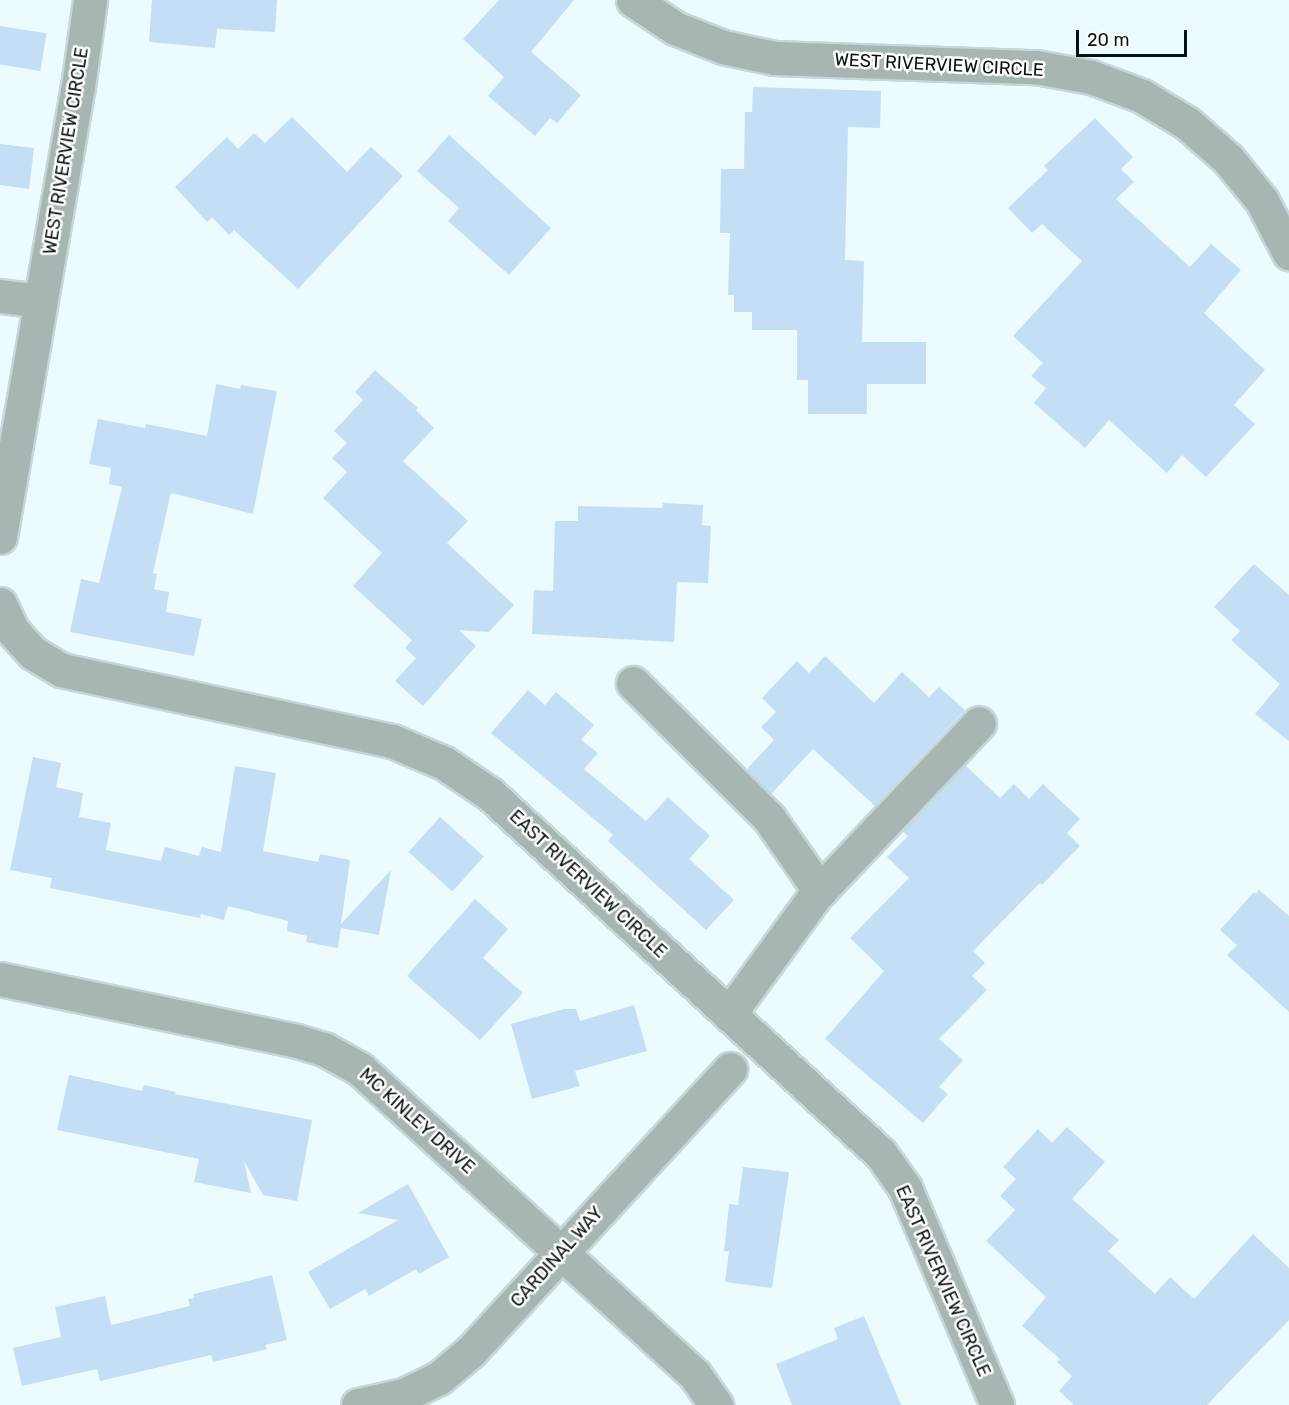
<!DOCTYPE html>
<html>
<head>
<meta charset="utf-8">
<style>
	body { margin:0 }
	#map { position:relative; width:1289px; height:1405px; overflow:hidden; background:#ecfbfe; font-family:Rubik,sans-serif }
	div>[style] { position:absolute }
	.building>* { inset:0; background:#c4def5; transform-origin:0 0 }
	.roads { filter:drop-shadow(2px 0 #c7d6d9) drop-shadow(-2px 0 #c7d6d9) drop-shadow(0 2px #c7d6d9) drop-shadow(0 -2px #c7d6d9) }
	.minor>* { height:33px; margin:-16.5px; padding:0 16.5px; transform-origin:16.5px; border-radius:16.5px; background:#a7b6b2 }
	span { translate:-50% -50%; white-space:nowrap; text-align:center; line-height:1.15; -webkit-text-stroke:5px #fff; paint-order:stroke }
	.street-label { font-size:18px; color:#061316 }
	.scale { position:absolute; left:1076px; top:30px; width:111px; height:27px; box-sizing:border-box; border:3px solid #061316; border-top:0; padding-left:8px; font-size:18px; line-height:21px; white-space:nowrap; color:#061316; -webkit-text-stroke:4px #fff; paint-order:stroke }
</style>
</head>
<body>
<div id="map">
	<div class="building">
		<i style="clip-path:polygon(152px 0,277px 0,275px 32px,217px 29px,215px 48px,149px 42px)"></i>
		<i style="clip-path:polygon(499px 0,574px 0,531px 52px,581px 95px,557px 123px,550px 118px,535px 136px,488px 96px,504px 77px,463px 39px)"></i>
		<i style="left:0;top:26px;width:47px;height:38px;rotate:9deg"></i>
		<i style="clip-path:polygon(753px 87px,881px 91px,880px 128px,848px 127px,845px 260px,864px 261px,862px 342px,926px 342px,926px 384px,867px 384px,867px 414px,808px 414px,808px 380px,797px 380px,797px 330px,752px 330px,752px 312px,734px 312px,734px 295px,728px 295px,730px 233px,720px 233px,721px 169px,744px 169px,745px 112px,752px 112px)"></i>
		<i style="clip-path:polygon(292px 117px,347px 172px,371px 147px,403px 176px,298px 289px,234px 230px,229px 235px,212px 217px,207px 222px,175px 187px,227px 137px,238px 149px,254px 133px,265px 143px)"></i>
		<i style="clip-path:polygon(1095px 118px,1133px 157px,1121px 169px,1134px 182px,1116px 199px,1190px 267px,1211px 244px,1241px 270px,1204px 313px,1265px 370px,1234px 405px,1255px 424px,1206px 477px,1182px 455px,1167px 473px,1109px 420px,1085px 448px,1034px 403px,1046px 388px,1031px 376px,1043px 363px,1013px 336px,1082px 261px,1042px 224px,1032px 233px,1008px 208px,1048px 170px,1044px 166px)"></i>
		<i style="clip-path:polygon(449px 135px,551px 228px,509px 275px,448px 221px,459px 208px,417px 171px)"></i>
		<i style="clip-path:polygon(0 144px,34px 148px,29px 189px,0 185px)"></i>
		<i style="clip-path:polygon(375px 370px,418px 408px,416px 410px,434px 428px,403px 461px,468px 521px,447px 543px,514px 605px,489px 632px,459px 630px,476px 646px,423px 706px,395px 681px,416px 658px,405px 648px,412px 640px,353px 586px,382px 553px,323px 498px,347px 472px,332px 458px,347px 443px,334px 431px,363px 400px,355px 392px)"></i>
		<i style="clip-path:polygon(216px 384px,240px 389px,241px 385px,277px 391px,253px 514px,172px 493px,170px 496px,153px 573px,157px 574px,154px 589px,169px 592px,166px 612px,202px 619px,194px 656px,70px 632px,81px 579px,99px 583px,122px 487px,109px 484px,111px 468px,89px 464px,98px 419px,145px 428px,146px 424px,207px 436px)"></i>
		<i style="clip-path:polygon(663px 503px,703px 505px,702px 525px,711px 526px,708px 583px,677px 582px,674px 642px,532px 634px,534px 590px,553px 591px,555px 521px,578px 521px,578px 506px,662px 508px)"></i>
		<i style="clip-path:polygon(1254px 564px,1289px 595px,1289px 741px,1255px 714px,1280px 684px,1231px 640px,1240px 631px,1214px 607px)"></i>
		<i style="clip-path:polygon(825px 656px,874px 703px,902px 672px,929px 697px,939px 687px,965px 710px,875px 806px,813px 749px,771px 794px,747px 769px,774px 740px,761px 727px,776px 712px,762px 698px,797px 661px,809px 673px)"></i>
		<i style="clip-path:polygon(528px 690px,545px 705px,556px 692px,594px 725px,581px 740px,598px 753px,584px 769px,646px 821px,668px 797px,710px 836px,689px 859px,734px 900px,706px 930px,608px 841px,613px 835px,491px 733px)"></i>
		<i style="clip-path:polygon(33px 757px,61px 763px,56px 787px,83px 793px,79px 817px,111px 823px,106px 850px,161px 861px,165px 847px,199px 856px,202px 847px,221px 852px,235px 766px,276px 773px,263px 851px,318px 862px,320px 854px,350px 860px,341px 924px,391px 870px,379px 935px,341px 928px,338px 948px,306px 942px,307px 936px,287px 931px,288px 921px,228px 906px,224px 920px,201px 914px,200px 918px,50px 888px,52px 878px,10px 870px)"></i>
		<i style="clip-path:polygon(965px 765px,1000px 798px,1014px 784px,1029px 799px,1043px 784px,1080px 819px,1067px 833px,1080px 846px,1042px 885px,1040px 883px,973px 951px,985px 963px,972px 976px,987px 990px,939px 1039px,963px 1060px,939px 1087px,948px 1094px,923px 1123px,825px 1039px,884px 971px,850px 938px,909px 878px,887px 857px,908px 836px,902px 831px)"></i>
		<i style="left:440px;top:817px;width:59px;height:47px;rotate:42deg"></i>
		<i style="clip-path:polygon(1259px 890px,1289px 916px,1289px 1012px,1227px 955px,1237px 945px,1220px 930px,1254px 892px,1256px 894px)"></i>
		<i style="clip-path:polygon(475px 899px,508px 929px,483px 958px,523px 993px,480px 1040px,407px 976px)"></i>
		<i style="clip-path:polygon(634px 1005px,647px 1051px,575px 1071px,580px 1086px,532px 1099px,511px 1024px,564px 1009px,576px 1009px,580px 1021px)"></i>
		<i style="clip-path:polygon(69px 1075px,142px 1091px,144px 1085px,176px 1092px,175px 1094px,312px 1120px,297px 1201px,263px 1195px,244px 1161px,251px 1193px,194px 1182px,199px 1159px,57px 1130px)"></i>
		<i style="clip-path:polygon(1067px 1127px,1105px 1162px,1072px 1199px,1119px 1240px,1108px 1251px,1155px 1294px,1170px 1277px,1194px 1299px,1253px 1234px,1289px 1268px,1289px 1320px,1207px 1405px,1074px 1405px,1059px 1391px,1072px 1376px,1057px 1362px,1060px 1359px,1022px 1326px,1046px 1297px,986px 1241px,1015px 1210px,1000px 1196px,1016px 1179px,1003px 1167px,1038px 1129px,1052px 1143px)"></i>
		<i style="clip-path:polygon(743px 1167px,789px 1172px,772px 1288px,725px 1282px,729px 1251px,724px 1251px,729px 1204px,738px 1205px)"></i>
		<i style="clip-path:polygon(408px 1184px,449px 1257px,419px 1274px,416px 1269px,369px 1296px,365px 1289px,330px 1309px,308px 1272px,398px 1220px,358px 1213px)"></i>
		<i style="clip-path:polygon(272px 1275px,287px 1340px,265px 1345px,267px 1349px,213px 1362px,211px 1355px,100px 1381px,97px 1369px,22px 1386px,13px 1348px,61px 1337px,55px 1307px,105px 1296px,111px 1325px,190px 1306px,188px 1299px,194px 1298px,194px 1294px)"></i>
		<i style="clip-path:polygon(864px 1316px,901px 1405px,792px 1405px,776px 1364px,838px 1339px,834px 1328px)"></i>
	</div>
	<div class="roads">
		<div class="minor">
			<i style="left:633px;top:0;width:50px;rotate:33.7deg"></i>
			<i style="left:675px;top:28px;width:52px;rotate:21.6deg"></i>
			<i style="left:723px;top:47px;width:52px;rotate:12.2deg"></i>
			<i style="left:774px;top:58px;width:262px;rotate:2deg"></i>
			<i style="left:1036px;top:67px;width:56px;rotate:10.3deg"></i>
			<i style="left:1091px;top:77px;width:54px;rotate:20.4deg"></i>
			<i style="left:1142px;top:96px;width:52px;rotate:31deg"></i>
			<i style="left:1187px;top:123px;width:55px;rotate:41.3deg"></i>
			<i style="left:1228px;top:159px;width:54px;rotate:51deg"></i>
			<i style="left:1262px;top:201px;width:59px;rotate:62.6deg"></i>
			<i style="left:0;top:296px;width:40px;rotate:7.1deg"></i>
			<i style="left:0;top:537px;width:457px;rotate:-80.2deg"></i>
			<i style="left:78px;top:87px;width:88px;rotate:-82.1deg"></i>
			<i style="left:0;top:604px;width:29px;rotate:65deg"></i>
			<i style="left:12px;top:630px;width:31px;rotate:48deg"></i>
			<i style="left:33px;top:653px;width:33px;rotate:31deg"></i>
			<i style="left:61px;top:670px;width:339px;rotate:12.1deg"></i>
			<i style="left:392px;top:741px;width:56px;rotate:22.9deg"></i>
			<i style="left:444px;top:763px;width:55px;rotate:34deg"></i>
			<i style="left:490px;top:794px;width:531px;rotate:42.64deg"></i>
			<i style="left:881px;top:1154px;width:42px;rotate:54.8deg"></i>
			<i style="left:905px;top:1188px;width:236px;rotate:67deg"></i>
			<i style="left:633px;top:683px;width:192px;rotate:44.8deg"></i>
			<i style="left:769px;top:818px;width:89px;rotate:55.1deg"></i>
			<i style="left:0;top:979px;width:303px;rotate:11.8deg"></i>
			<i style="left:297px;top:1041px;width:28px;rotate:17deg"></i>
			<i style="left:324px;top:1049px;width:41px;rotate:29.1deg"></i>
			<i style="left:360px;top:1069px;width:454px;rotate:42.4deg"></i>
			<i style="left:695px;top:1375px;width:37px;rotate:55deg"></i>
			<i style="left:729px;top:1014px;width:146px;rotate:-53.9deg"></i>
			<i style="left:815px;top:896px;width:238px;rotate:-46.5deg"></i>
			<i style="left:358px;top:1405px;width:47px;rotate:-12.3deg"></i>
			<i style="left:404px;top:1395px;width:39px;rotate:-26deg"></i>
			<i style="left:439px;top:1378px;width:42px;rotate:-40.2deg"></i>
			<i style="left:471px;top:1351px;width:383px;rotate:-47.4deg"></i>
		</div>
	</div>
	<div class="street-label">
		<span style="left:939px;top:65px;rotate:3deg">WEST RIVERVIEW CIRCLE</span>
		<span style="left:66px;top:151px;rotate:-81deg">WEST RIVERVIEW CIRCLE</span>
		<span style="left:588px;top:884px;rotate:43deg">EAST RIVERVIEW CIRCLE</span>
		<span style="left:417px;top:1121px;rotate:42deg">MC KINLEY DRIVE</span>
		<span style="left:557px;top:1257px;rotate:-48deg">CARDINAL WAY</span>
		<span style="left:943px;top:1281px;rotate:66deg">EAST RIVERVIEW CIRCLE</span>
	</div>
	<div class="scale">20 m</div>
</div>
</body>
</html>
